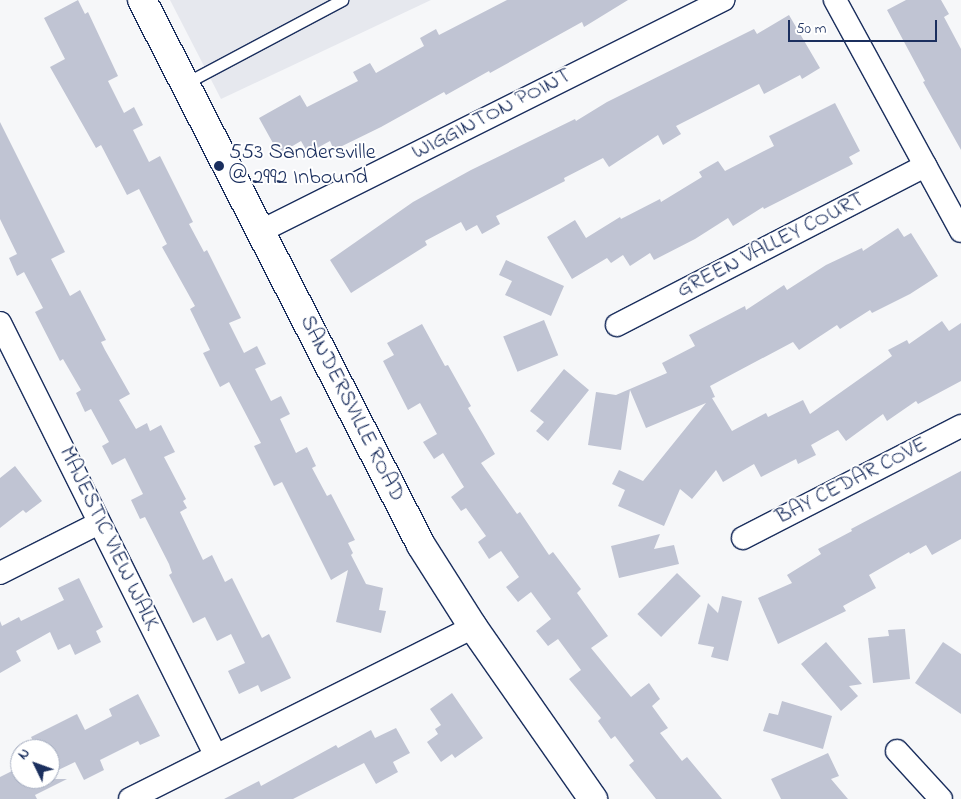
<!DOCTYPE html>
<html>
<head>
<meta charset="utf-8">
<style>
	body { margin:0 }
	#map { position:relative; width:961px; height:799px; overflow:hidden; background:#f6f7f9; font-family:"Indie Flower",sans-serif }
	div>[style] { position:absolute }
	.built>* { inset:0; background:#e6e8ee }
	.building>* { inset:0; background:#c0c4d3; transform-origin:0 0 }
	.roads { filter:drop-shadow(1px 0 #1b2f5e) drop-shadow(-1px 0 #1b2f5e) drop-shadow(0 1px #1b2f5e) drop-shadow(0 -1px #1b2f5e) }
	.service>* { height:11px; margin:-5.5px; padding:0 5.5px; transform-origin:5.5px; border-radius:5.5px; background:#fff }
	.minor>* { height:22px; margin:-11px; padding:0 11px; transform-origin:11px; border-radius:11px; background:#fff }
	.tertiary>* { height:28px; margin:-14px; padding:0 14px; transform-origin:14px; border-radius:14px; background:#fff }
	.dots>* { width:14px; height:14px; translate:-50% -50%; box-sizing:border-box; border:2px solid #fff; border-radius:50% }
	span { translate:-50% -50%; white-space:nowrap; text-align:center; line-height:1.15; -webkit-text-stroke:4px #fff; paint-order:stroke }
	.street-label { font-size:22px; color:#1b2f5e }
	.poi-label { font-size:22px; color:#1b2f5e }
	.left { translate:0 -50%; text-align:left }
	.north { position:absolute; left:10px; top:739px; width:50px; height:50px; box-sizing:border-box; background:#fff; border:1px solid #a4acbf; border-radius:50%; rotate:312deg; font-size:14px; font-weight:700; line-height:20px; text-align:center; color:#1b2f5e }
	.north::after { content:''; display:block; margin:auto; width:18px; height:22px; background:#1b2f5e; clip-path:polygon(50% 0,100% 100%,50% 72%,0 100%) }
	.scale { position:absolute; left:788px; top:20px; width:149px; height:22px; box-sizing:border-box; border:2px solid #1b2f5e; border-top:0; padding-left:6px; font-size:15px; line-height:18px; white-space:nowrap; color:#1b2f5e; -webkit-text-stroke:4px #fff; paint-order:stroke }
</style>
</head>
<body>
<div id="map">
	<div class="built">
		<i style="clip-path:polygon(170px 0,431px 0,221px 99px)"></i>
	</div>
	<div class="building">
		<i style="clip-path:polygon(78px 0,85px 14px,88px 12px,118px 76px,108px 81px,124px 113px,134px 107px,143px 125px,133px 130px,149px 162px,160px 156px,193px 222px,189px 224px,204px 252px,207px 250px,241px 318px,229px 323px,244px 353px,257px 346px,266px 364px,255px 369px,271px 401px,281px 396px,290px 414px,280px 419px,296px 453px,307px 447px,316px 466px,312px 468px,327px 496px,331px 494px,355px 540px,348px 543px,353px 553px,351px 555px,366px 584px,383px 588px,379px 610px,386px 611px,381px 633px,336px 622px,348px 570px,331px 580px,282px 482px,274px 486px,254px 446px,261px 443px,229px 382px,220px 387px,203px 353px,210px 350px,190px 309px,195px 306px,162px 247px,167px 244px,139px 189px,127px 195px,101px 145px,96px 148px,50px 67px,65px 59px,44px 18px)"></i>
		<i style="clip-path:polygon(507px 0,628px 0,584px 27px,582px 22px,490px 73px,489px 71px,446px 95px,444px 92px,381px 127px,334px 150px,330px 141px,308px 153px,301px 141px,279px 154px,259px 118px,300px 95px,307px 107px,358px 81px,353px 72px,370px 63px,376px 73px,424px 46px,420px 38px,436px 29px,439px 35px)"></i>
		<i style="clip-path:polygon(906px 0,941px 0,949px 14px,944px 17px,961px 49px,961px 150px,923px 82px,925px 81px,887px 10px)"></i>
		<i style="clip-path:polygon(789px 15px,820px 68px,802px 79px,800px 75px,764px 94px,759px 84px,676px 126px,681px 134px,663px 145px,658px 135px,609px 167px,603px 158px,564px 178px,565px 181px,496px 216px,500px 224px,482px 234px,477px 225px,466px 231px,461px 222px,425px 241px,427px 245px,351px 293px,330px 260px,413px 202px,471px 170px,575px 119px,576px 121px,607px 102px,754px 29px,757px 34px)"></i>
		<i style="clip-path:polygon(835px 103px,860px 151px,849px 157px,853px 164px,764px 209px,763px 207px,733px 226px,728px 218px,695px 239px,654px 260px,650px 253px,630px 266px,623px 255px,611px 263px,607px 258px,572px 279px,547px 237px,575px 220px,586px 238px,620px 217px,621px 219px,660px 199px,661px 202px,702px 177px,699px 172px,718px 161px,725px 171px,774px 146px,769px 136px)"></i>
		<i style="clip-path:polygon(0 122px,65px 252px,51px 259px,70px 296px,80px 290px,106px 340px,101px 342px,105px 350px,130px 394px,119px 400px,136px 429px,147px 423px,150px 431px,161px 425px,175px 452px,164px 457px,186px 499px,183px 501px,187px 508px,180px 512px,203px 560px,212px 555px,225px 582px,232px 578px,262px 638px,269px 634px,291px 678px,261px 692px,258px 685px,239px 694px,228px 671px,245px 663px,231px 634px,217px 641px,205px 617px,193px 623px,169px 575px,172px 573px,169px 564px,145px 517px,140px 519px,131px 500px,143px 494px,125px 458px,112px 465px,102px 446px,109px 442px,91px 409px,85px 412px,76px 393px,81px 390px,63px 359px,60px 361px,35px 312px,43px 308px,24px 272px,17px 276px,9px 258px,17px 254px,0 219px)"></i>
		<i style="clip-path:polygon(898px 228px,904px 237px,911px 233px,938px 276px,910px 294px,872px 313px,870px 310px,840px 329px,837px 325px,799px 350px,793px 342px,710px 386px,715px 397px,712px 398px,732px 431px,766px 413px,768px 417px,803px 400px,810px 414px,892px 356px,888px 350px,907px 340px,909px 344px,942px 321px,949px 331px,961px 323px,961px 381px,918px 404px,916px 401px,887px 421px,883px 414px,846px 441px,838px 430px,811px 445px,816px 455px,798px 464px,796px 459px,761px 477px,754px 464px,723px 482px,716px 470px,692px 499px,680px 489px,664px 526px,618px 506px,625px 490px,612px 484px,619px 470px,643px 481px,706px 403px,646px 428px,630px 390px,621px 450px,588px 445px,596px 392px,616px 395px,667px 373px,662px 363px,695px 346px,689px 335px,745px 306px,746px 310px,784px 285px,787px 290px,826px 265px,862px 248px,863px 251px)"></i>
		<i style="clip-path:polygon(506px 260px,564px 286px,551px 316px,505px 295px,512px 281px,499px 275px)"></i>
		<i style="left:544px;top:320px;width:38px;height:44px;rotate:68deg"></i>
		<i style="clip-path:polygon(422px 324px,445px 366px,448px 365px,471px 406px,468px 408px,495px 454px,481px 463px,517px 514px,520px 512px,549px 555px,553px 552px,581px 589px,577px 593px,608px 636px,591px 648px,631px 697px,649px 683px,660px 699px,652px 706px,668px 728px,660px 733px,682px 761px,687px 757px,722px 799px,656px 799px,629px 765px,634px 761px,615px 736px,611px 739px,598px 721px,601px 718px,569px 679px,581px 670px,558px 639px,548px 646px,536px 631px,551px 619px,531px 592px,518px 602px,506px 587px,519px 577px,501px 551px,489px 559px,478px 542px,486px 536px,466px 508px,461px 511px,451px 497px,464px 487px,443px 453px,434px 459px,423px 442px,437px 434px,420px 403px,408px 410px,383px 361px,394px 355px,387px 343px)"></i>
		<i style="clip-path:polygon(564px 369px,589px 390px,548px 441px,536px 431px,544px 422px,530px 411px)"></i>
		<i style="clip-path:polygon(15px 466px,42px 501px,26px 513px,23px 510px,0 528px,0 478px)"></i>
		<i style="clip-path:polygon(961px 471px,961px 539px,932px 555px,926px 545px,910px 554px,909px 552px,869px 575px,876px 588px,843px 606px,846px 611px,778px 644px,758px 598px,792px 583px,787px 575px,821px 554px,818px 549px,852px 531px,851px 529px)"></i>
		<i style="clip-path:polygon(660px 534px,654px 549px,674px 545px,679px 564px,619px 578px,611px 546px)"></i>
		<i style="left:677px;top:573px;width:33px;height:57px;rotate:44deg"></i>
		<i style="clip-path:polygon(79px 578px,103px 627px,96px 631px,101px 642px,75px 655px,70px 644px,58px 650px,50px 632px,16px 651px,21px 661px,0 673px,0 621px,2px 626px,19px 617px,21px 621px,64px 600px,58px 588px)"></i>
		<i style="clip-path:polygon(722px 596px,742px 601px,728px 661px,711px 657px,714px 647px,698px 644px,708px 603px,718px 613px)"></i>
		<i style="clip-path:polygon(905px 629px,910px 679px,873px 683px,868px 638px,889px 636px,888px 630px)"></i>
		<i style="clip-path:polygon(826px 642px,862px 684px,849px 686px,858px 696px,841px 711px,801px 664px)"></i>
		<i style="clip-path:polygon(943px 642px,961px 654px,961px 714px,915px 683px)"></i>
		<i style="clip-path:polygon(452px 693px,483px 738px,455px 758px,452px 754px,441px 762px,427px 742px,438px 734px,435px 729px,441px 725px,430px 709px)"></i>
		<i style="clip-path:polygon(138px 694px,160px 736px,140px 745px,138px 741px,100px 760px,104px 770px,84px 780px,75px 762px,50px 774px,50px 749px,37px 749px,31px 737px,77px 714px,85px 730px,112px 716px,109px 709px)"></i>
		<i style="clip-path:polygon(782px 701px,832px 716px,823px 749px,763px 731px,769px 713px,778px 715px)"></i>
		<i style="clip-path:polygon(396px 728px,410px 753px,393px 762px,398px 772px,376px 784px,364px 763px,293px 799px,224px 799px,259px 781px,261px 786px,336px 745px,338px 748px,371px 730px,375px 738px)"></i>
		<i style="clip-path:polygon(828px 753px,839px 776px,831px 779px,848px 799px,781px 799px,771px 779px)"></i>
		<i style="clip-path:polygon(20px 767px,20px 779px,67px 779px,35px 795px,37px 799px,0 799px,0 777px)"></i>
	</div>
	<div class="roads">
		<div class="service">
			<i style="left:186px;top:83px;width:177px;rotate:-28deg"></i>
		</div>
		<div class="minor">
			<i style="left:835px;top:0;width:263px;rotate:61.4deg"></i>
			<i style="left:261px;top:231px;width:517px;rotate:-26.57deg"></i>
			<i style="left:0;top:323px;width:483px;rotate:63.5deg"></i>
			<i style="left:617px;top:325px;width:347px;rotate:-27.3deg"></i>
			<i style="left:743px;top:538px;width:245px;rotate:-27.2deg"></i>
			<i style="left:0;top:573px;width:111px;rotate:-26.8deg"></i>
			<i style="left:897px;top:751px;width:65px;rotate:47.5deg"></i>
			<i style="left:130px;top:799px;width:384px;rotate:-26.6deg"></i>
		</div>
		<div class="tertiary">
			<i style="left:142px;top:0;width:612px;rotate:62.89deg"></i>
			<i style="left:421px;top:545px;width:97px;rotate:57.6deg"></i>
			<i style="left:473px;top:627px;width:210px;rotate:55.1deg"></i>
		</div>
	</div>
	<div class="dots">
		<i style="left:219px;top:166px;background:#1b2f5e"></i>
	</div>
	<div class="street-label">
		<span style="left:492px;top:115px;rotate:-27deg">WIGGINTON POINT</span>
		<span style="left:771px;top:246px;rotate:-27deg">GREEN VALLEY COURT</span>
		<span style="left:351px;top:409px;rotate:63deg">SANDERSVILLE ROAD</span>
		<span style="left:852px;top:482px;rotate:-27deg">BAY CEDAR COVE</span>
		<span style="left:108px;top:539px;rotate:64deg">MAJESTIC VIEW WALK</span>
	</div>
	<div class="poi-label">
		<span class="left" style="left:229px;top:166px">553 Sandersville<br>@ 2992 Inbound</span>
	</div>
	<div class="north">N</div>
	<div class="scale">50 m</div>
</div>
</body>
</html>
